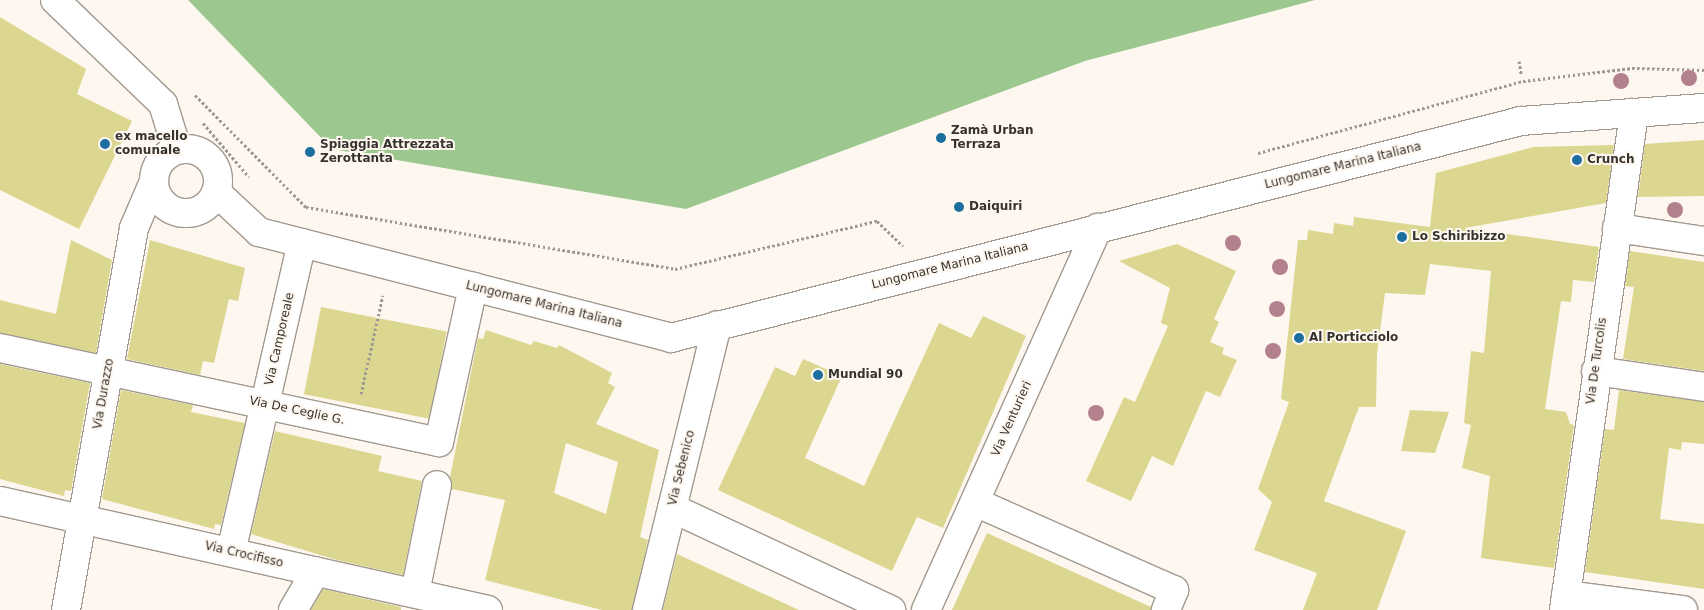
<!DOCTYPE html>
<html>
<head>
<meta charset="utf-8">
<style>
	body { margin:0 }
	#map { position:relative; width:1704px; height:610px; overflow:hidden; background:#fef7ef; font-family:"DejaVu Sans",sans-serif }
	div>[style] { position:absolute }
	.water>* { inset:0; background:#9cc78f }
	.building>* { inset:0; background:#dcd790; transform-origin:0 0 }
	.path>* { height:3px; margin-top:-1.5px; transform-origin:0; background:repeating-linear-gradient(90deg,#9e9892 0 2.5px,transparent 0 5px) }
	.roads { filter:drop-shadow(1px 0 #a1998f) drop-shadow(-1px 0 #a1998f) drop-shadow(0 1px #a1998f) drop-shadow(0 -1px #a1998f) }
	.minor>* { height:28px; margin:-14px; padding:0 14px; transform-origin:14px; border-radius:14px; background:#fff }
	.minor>.ring { margin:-14px; padding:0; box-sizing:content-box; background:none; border:28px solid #fff; border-radius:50% }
	.trees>* { width:16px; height:16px; margin:-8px; border-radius:50%; background:#b3808e }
	.dots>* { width:14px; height:14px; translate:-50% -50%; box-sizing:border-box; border:2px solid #fef7ef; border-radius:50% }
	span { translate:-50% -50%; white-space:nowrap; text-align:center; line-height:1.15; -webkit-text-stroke:4px #fef7ef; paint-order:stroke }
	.poi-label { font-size:12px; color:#36322e; font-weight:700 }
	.left { translate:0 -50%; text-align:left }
	.street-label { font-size:12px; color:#36322e }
</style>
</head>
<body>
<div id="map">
	<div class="water">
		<i style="clip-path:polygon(188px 0,1315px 0,1085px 61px,686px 209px,332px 149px)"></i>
	</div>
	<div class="building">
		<i style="clip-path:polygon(0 17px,86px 69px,77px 94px,132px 121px,79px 229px,0 190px)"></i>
		<i style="clip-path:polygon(1704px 140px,1704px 196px,1638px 197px,1645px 144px)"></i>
		<i style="clip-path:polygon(1614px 145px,1606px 203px,1465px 228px,1599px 247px,1594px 282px,1573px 280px,1571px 302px,1561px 301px,1545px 409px,1566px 412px,1570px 424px,1574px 425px,1554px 568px,1481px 558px,1490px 476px,1462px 468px,1471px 425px,1464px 423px,1471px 351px,1484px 353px,1491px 271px,1430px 264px,1425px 295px,1385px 293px,1377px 354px,1376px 407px,1359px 407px,1324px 501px,1406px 531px,1377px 610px,1303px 610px,1317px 573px,1254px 550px,1272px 502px,1258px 489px,1289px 402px,1281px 399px,1298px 240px,1307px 240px,1308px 230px,1333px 234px,1334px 223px,1353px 226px,1354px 217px,1430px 227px,1436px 173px,1533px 147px)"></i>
		<i style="clip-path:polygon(71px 240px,112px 260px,96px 353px,0 333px,0 300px,56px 314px)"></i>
		<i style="clip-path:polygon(150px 240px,245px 268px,238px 301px,229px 299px,214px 363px,203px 361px,200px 375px,127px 359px)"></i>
		<i style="clip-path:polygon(1177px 244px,1236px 271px,1214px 319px,1219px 322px,1210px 342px,1224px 348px,1222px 354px,1237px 360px,1220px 397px,1206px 391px,1173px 466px,1152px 456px,1131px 501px,1086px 481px,1124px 397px,1135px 402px,1168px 326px,1161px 323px,1170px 288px,1119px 261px)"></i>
		<i style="clip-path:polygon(1630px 251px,1704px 262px,1704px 371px,1623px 359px,1634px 287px,1625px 286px)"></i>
		<i style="left:321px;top:307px;width:128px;height:89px;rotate:11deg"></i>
		<i style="clip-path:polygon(983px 316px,1026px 336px,943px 528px,917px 517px,892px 571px,718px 490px,775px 367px,795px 376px,803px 359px,842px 376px,805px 458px,864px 486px,939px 323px,971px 338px)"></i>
		<i style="clip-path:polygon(evenodd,486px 330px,531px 345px,534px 341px,557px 348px,559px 345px,612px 373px,608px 383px,615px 387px,596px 424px,659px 450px,640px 537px,648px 540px,632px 610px,602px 610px,485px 580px,505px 500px,452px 489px,450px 477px,478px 338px,483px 339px,486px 330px,566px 443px,618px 462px,606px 514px,554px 493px,566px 443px)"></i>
		<i style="clip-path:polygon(0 364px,90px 383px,71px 491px,65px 490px,64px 496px,0 479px)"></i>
		<i style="clip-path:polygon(121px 390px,193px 405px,191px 412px,245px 423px,221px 525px,215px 524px,214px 529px,102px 499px)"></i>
		<i style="clip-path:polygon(1619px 390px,1704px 402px,1704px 444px,1682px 442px,1681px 450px,1669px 448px,1660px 519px,1704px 524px,1704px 589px,1585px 572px,1605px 429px,1614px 430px)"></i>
		<i style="clip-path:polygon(1410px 410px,1449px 412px,1435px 453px,1401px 451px)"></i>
		<i style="clip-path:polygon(275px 431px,382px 456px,378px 471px,422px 481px,403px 575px,337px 560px,251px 534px)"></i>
		<i style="clip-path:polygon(987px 533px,1151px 607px,1151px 610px,952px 610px)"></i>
		<i style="clip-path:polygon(677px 554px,799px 610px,663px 610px)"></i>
		<i style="clip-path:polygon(323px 589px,401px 607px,401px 610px,311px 610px)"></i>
	</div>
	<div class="path">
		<i style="left:1519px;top:61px;width:13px;rotate:81deg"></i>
		<i style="left:195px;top:95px;width:158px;rotate:45.3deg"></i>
		<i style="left:306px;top:207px;width:374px;rotate:9.5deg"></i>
		<i style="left:675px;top:269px;width:208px;rotate:-13.4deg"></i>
		<i style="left:877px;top:221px;width:36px;rotate:44deg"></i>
		<i style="left:203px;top:123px;width:71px;rotate:49.6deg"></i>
		<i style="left:1258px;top:153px;width:275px;rotate:-15.2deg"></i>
		<i style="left:1523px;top:81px;width:110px;rotate:-6.8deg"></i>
		<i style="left:1632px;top:68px;width:72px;rotate:1.6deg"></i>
		<i style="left:361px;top:394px;width:101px;rotate:-77.5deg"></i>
	</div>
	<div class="roads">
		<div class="minor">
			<i style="left:55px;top:0;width:150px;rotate:43.9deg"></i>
			<i style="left:163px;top:104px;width:47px;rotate:72.7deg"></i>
			<i class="ring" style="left:154px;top:149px;width:36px;height:36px"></i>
			<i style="left:216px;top:192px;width:59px;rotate:42.9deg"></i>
			<i style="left:259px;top:232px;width:425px;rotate:14.4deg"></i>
			<i style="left:671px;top:338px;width:877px;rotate:-14.32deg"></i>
			<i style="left:1521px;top:121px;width:183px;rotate:-4.1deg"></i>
			<i style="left:1617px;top:228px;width:88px;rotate:8.5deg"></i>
			<i style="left:0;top:348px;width:449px;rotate:12.1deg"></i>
			<i style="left:439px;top:442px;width:159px;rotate:-77.6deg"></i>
			<i style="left:1596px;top:371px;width:109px;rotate:8.4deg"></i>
			<i style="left:0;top:501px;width:500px;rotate:12.59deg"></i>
			<i style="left:975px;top:502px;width:218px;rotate:23.9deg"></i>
			<i style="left:1174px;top:590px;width:22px;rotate:112deg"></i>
			<i style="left:672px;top:508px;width:242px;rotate:25deg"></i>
			<i style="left:231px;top:552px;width:317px;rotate:-77.1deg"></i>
			<i style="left:415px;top:593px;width:110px;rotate:-78.5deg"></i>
			<i style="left:1566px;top:595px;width:118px;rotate:7.3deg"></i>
			<i style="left:66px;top:610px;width:388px;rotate:-79.9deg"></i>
			<i style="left:134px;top:228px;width:51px;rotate:-66.9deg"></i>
			<i style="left:293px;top:610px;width:45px;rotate:-59.5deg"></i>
			<i style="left:647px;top:610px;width:293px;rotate:-76.2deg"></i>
			<i style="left:926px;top:610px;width:419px;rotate:-65.8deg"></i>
			<i style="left:1564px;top:610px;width:502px;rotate:-81.98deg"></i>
		</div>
	</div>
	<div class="trees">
		<i style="left:1689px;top:78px"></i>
		<i style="left:1621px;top:81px"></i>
		<i style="left:1675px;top:210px"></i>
		<i style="left:1233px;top:243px"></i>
		<i style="left:1280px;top:267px"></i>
		<i style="left:1277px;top:309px"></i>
		<i style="left:1273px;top:351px"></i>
		<i style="left:1096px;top:413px"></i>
	</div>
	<div class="dots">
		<i style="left:941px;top:138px;background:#1c6e9f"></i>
		<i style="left:105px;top:144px;background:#1c6e9f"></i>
		<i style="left:310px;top:152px;background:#1c6e9f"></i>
		<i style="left:1577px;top:160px;background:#1c6e9f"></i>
		<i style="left:959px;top:207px;background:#1c6e9f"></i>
		<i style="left:1402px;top:237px;background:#1c6e9f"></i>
		<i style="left:1299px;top:338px;background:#1c6e9f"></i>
		<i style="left:818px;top:375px;background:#1c6e9f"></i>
	</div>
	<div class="poi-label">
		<span class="left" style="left:951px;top:138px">Zamà Urban<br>Terraza</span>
		<span class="left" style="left:115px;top:144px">ex macello<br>comunale</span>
		<span class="left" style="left:320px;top:152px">Spiaggia Attrezzata<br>Zerottanta</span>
		<span class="left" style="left:1587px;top:160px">Crunch</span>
		<span class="left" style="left:969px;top:207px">Daiquiri</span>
		<span class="left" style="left:1412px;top:237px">Lo Schiribizzo</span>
		<span class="left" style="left:1309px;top:338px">Al Porticciolo</span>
		<span class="left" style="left:828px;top:375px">Mundial 90</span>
	</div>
	<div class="street-label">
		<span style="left:1343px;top:166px;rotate:-14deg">Lungomare Marina Italiana</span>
		<span style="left:950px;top:266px;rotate:-14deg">Lungomare Marina Italiana</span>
		<span style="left:544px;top:305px;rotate:14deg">Lungomare Marina Italiana</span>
		<span style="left:280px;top:339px;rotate:-77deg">Via Camporeale</span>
		<span style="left:1597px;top:361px;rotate:-82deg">Via De Turcolis</span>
		<span style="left:104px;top:394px;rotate:-80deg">Via Durazzo</span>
		<span style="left:297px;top:411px;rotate:12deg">Via De Ceglie G.</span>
		<span style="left:1012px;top:419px;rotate:-66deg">Via Venturieri</span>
		<span style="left:682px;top:468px;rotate:-76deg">Via Sebenico</span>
		<span style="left:244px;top:555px;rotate:13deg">Via Crocifisso</span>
	</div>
</div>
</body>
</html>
